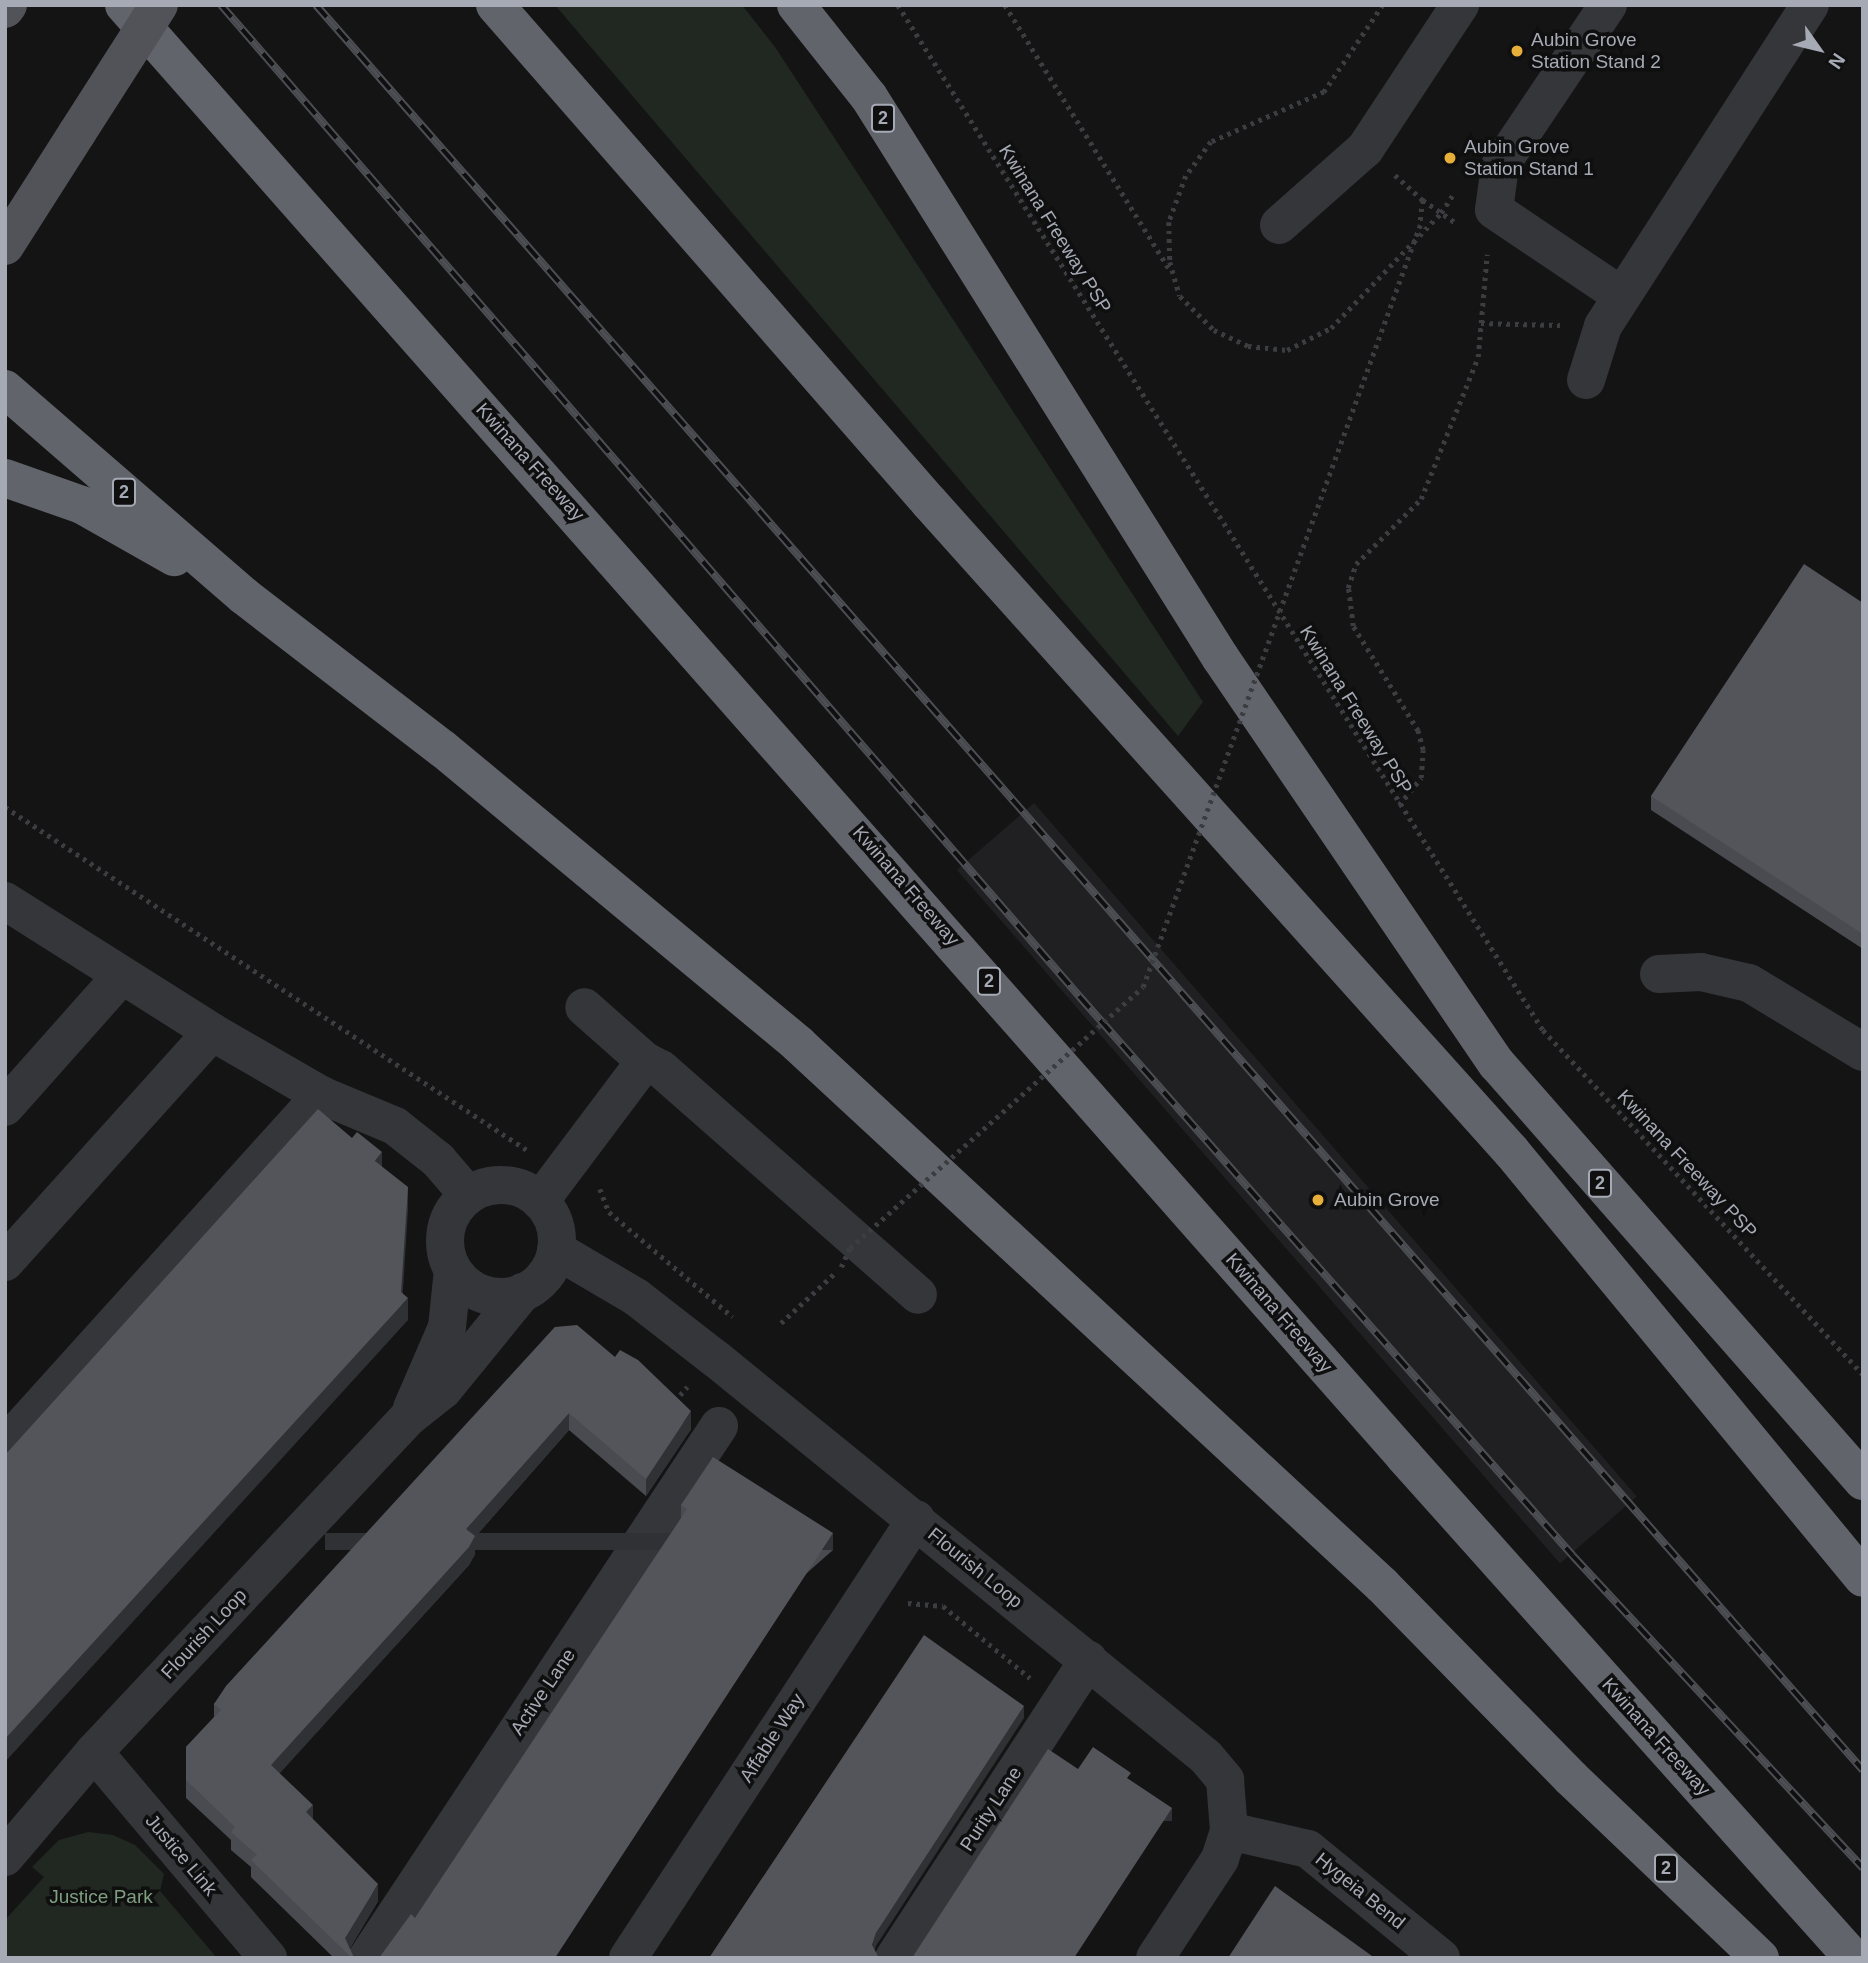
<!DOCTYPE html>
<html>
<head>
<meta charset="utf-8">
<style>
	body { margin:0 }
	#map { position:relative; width:1868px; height:1963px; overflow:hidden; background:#141415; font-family:Arial,sans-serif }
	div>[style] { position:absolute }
	.built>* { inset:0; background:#202022; transform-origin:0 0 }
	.green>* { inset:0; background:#202821 }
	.path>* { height:4.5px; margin-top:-2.25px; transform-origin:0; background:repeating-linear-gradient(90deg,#3b3d41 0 3.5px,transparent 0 8.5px) }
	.minor>* { height:38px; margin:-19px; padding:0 19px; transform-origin:19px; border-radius:19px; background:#35363a }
	.minor>.ring { margin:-19px; padding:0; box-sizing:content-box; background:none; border:38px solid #35363a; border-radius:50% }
	.major>* { height:38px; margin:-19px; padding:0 19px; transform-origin:19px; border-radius:19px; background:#515359 }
	.highway>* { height:38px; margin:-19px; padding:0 19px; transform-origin:19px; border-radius:19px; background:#61646b }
	.rail>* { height:8px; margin-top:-4px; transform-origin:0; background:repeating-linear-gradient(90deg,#0f0f10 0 16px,#4c4e53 0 32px); box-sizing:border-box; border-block:2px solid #4c4e53 }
	.path-bridge>* { height:4.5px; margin-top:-2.25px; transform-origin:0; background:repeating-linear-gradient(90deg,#3b3d41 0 3.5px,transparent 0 8.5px) }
	.major-bridge>* { height:38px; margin:-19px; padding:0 19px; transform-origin:19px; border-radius:19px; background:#515359 }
	.wall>* { inset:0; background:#4a4b50 }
	.shaded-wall>* { inset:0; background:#303134; transform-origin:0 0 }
	.building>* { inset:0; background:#54555b }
	.dots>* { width:19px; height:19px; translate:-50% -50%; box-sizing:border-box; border:4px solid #0f0f10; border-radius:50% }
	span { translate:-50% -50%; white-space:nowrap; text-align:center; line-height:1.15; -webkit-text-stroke:7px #0f0f10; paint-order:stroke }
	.shield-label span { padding:2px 5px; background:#0f0f10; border:2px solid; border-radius:5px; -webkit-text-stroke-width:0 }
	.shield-label { font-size:18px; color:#a6aab5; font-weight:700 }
	.poi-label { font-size:19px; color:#a6aab5 }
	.left { translate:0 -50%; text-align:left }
	.street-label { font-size:19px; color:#a6aab5 }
	.park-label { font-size:19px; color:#7e9f80 }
	.frame { position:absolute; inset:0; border:7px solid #a6aab5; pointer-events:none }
	.north { position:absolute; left:1784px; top:14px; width:70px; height:70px; -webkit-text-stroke:5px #0f0f10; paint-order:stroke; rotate:124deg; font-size:19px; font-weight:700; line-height:28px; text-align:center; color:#a6aab5 }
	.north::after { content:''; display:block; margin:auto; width:24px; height:32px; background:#a6aab5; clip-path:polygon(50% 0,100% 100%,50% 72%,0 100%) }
</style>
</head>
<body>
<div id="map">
	<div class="built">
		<i style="left:1034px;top:803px;width:919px;height:102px;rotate:49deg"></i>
	</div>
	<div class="green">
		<i style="clip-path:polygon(555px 5px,742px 5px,775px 47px,1203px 702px,1178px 736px)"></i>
		<i style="clip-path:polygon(88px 1832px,113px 1835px,135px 1845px,164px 1874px,160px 1891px,217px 1958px,5px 1958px,5px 1920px,44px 1877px,32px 1867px,59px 1840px)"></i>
	</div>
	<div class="path">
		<i style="left:898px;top:5px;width:1211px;rotate:57.82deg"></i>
		<i style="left:1543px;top:1030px;width:470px;rotate:47.1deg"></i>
		<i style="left:1005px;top:5px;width:314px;rotate:58.1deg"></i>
		<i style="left:1383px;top:5px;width:105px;rotate:124.1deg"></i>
		<i style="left:1324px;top:92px;width:124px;rotate:156.1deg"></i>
		<i style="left:1211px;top:142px;width:42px;rotate:126.3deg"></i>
		<i style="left:1186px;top:176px;width:49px;rotate:110.3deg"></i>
		<i style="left:1169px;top:222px;width:40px;rotate:88.6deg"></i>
		<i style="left:1170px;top:262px;width:35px;rotate:74deg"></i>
		<i style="left:1180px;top:296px;width:48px;rotate:45deg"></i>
		<i style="left:1214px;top:330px;width:38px;rotate:25deg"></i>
		<i style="left:1248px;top:346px;width:39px;rotate:6deg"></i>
		<i style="left:1287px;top:350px;width:49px;rotate:-26.6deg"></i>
		<i style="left:1331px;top:328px;width:159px;rotate:-46.3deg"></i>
		<i style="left:1441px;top:213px;width:24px;rotate:-57deg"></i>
		<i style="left:1395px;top:175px;width:38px;rotate:42deg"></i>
		<i style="left:1423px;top:200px;width:25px;rotate:97deg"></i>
		<i style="left:1423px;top:200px;width:40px;rotate:34.9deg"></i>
		<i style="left:1481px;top:323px;width:79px;rotate:1.5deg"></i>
		<i style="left:1399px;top:805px;width:35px;rotate:-51deg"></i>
		<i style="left:1421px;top:778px;width:28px;rotate:-86deg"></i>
		<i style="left:1423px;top:750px;width:20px;rotate:-105deg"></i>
		<i style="left:1418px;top:731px;width:123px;rotate:-121.8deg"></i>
		<i style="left:1353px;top:626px;width:38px;rotate:-97deg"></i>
		<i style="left:1348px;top:588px;width:25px;rotate:-72deg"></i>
		<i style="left:1356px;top:564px;width:92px;rotate:-45deg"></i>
		<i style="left:1421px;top:499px;width:153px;rotate:-68.1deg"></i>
		<i style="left:1478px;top:357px;width:103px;rotate:-85deg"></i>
		<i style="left:5px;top:807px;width:625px;rotate:33.31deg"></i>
		<i style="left:600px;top:1189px;width:25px;rotate:69deg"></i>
		<i style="left:609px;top:1212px;width:162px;rotate:40.3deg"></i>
		<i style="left:781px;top:1323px;width:74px;rotate:-42.8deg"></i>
		<i style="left:680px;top:1395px;width:11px;rotate:-49deg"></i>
		<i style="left:908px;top:1603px;width:35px;rotate:5deg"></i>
		<i style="left:943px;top:1606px;width:113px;rotate:39.6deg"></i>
	</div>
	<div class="minor">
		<i style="left:1608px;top:5px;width:194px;rotate:123.9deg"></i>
		<i style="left:1500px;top:166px;width:44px;rotate:97.8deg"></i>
		<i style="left:1494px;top:210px;width:154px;rotate:33.9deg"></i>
		<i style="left:1279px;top:225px;width:115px;rotate:-41.5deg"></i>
		<i style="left:1365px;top:149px;width:173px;rotate:-56.6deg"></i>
		<i style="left:1586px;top:380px;width:57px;rotate:-72.5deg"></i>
		<i style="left:1603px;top:326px;width:382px;rotate:-57.2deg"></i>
		<i style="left:5px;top:901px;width:245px;rotate:32.3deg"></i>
		<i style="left:212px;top:1032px;width:126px;rotate:30deg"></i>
		<i style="left:1659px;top:974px;width:42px;rotate:-2.7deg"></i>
		<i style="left:1701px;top:972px;width:49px;rotate:12.9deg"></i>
		<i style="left:1749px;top:983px;width:133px;rotate:31.2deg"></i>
		<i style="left:645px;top:1061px;width:18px;rotate:27deg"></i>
		<i style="left:661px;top:1069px;width:342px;rotate:41.3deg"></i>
		<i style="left:5px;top:1107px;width:176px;rotate:-48.4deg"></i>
		<i class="ring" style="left:445px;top:1185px;width:74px;height:74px"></i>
		<i style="left:540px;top:1201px;width:175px;rotate:-53.1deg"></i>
		<i style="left:645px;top:1061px;width:81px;rotate:-138.5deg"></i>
		<i style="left:556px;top:1250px;width:93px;rotate:30.4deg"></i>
		<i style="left:636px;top:1297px;width:101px;rotate:37.8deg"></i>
		<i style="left:716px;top:1359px;width:631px;rotate:39.09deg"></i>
		<i style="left:1206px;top:1757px;width:30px;rotate:50deg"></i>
		<i style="left:1225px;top:1780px;width:51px;rotate:85.5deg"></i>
		<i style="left:1229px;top:1831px;width:29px;rotate:108deg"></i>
		<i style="left:1220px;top:1859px;width:118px;rotate:123.3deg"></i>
		<i style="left:5px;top:1262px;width:309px;rotate:-48deg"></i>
		<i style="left:412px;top:1408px;width:88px;rotate:-66.6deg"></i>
		<i style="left:447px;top:1327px;width:57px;rotate:-84deg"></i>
		<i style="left:5px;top:1445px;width:472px;rotate:-47.9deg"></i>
		<i style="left:321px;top:1095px;width:80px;rotate:22.7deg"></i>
		<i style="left:395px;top:1126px;width:55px;rotate:38.3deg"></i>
		<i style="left:438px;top:1160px;width:46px;rotate:49.4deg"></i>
		<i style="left:94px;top:1752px;width:270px;rotate:49.8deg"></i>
		<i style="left:1229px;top:1831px;width:81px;rotate:12.8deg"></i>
		<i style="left:1308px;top:1849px;width:172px;rotate:39.3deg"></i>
		<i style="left:5px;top:1857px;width:138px;rotate:-49.7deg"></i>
		<i style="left:94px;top:1752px;width:460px;rotate:-46.8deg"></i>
		<i style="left:409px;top:1417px;width:43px;rotate:-38.5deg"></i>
		<i style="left:443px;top:1390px;width:127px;rotate:-50.8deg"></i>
		<i style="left:367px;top:1958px;width:638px;rotate:-56.51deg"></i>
		<i style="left:628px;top:1958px;width:525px;rotate:-56.73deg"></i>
		<i style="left:894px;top:1958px;width:356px;rotate:-56.9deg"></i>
	</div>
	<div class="major">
		<i style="left:5px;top:9px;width:5px;rotate:-53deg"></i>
		<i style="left:5px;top:246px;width:134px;rotate:-57.5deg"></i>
	</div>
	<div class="highway">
		<i style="left:124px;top:5px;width:1935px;rotate:48.58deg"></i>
		<i style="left:1404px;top:1456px;width:674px;rotate:48.19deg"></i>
		<i style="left:495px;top:5px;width:660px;rotate:48.87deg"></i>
		<i style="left:929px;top:502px;width:872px;rotate:48.12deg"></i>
		<i style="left:1511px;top:1151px;width:553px;rotate:50.5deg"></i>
		<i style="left:796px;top:5px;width:117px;rotate:51.6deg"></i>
		<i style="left:869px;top:97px;width:661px;rotate:57.92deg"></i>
		<i style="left:1220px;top:657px;width:492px;rotate:55.8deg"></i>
		<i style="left:1497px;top:1064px;width:555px;rotate:48.73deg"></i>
		<i style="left:5px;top:389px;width:316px;rotate:40.9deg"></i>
		<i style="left:244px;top:596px;width:251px;rotate:37.6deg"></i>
		<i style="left:443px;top:749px;width:462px;rotate:39.7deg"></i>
		<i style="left:798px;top:1044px;width:796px;rotate:42.81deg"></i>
		<i style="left:1382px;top:1585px;width:270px;rotate:45.6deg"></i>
		<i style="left:1571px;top:1778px;width:261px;rotate:43.6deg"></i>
		<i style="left:5px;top:478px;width:82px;rotate:19.3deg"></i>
		<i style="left:82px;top:505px;width:106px;rotate:29.5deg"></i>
	</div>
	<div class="rail">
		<i style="left:221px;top:5px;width:1311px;rotate:49.11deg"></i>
		<i style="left:1079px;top:996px;width:747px;rotate:48.58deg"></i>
		<i style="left:1573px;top:1556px;width:426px;rotate:47.1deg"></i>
		<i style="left:316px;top:5px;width:2347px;rotate:48.77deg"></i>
	</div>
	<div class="path-bridge">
		<i style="left:841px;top:1267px;width:21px;rotate:-65deg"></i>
		<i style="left:850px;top:1248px;width:392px;rotate:-41.7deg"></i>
		<i style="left:1143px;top:987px;width:811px;rotate:-70.02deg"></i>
	</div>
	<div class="major-bridge">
		<i style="left:77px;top:133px;width:152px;rotate:-57.4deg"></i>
	</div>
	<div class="wall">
		<i style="clip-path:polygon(1863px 603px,1863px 949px,1651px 810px,1651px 796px)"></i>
		<i style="clip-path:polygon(555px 1327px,691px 1429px,646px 1496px,569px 1430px,475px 1537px,475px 1554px,469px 1565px,279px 1773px,313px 1820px,378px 1901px,350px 1948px,354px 1958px,334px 1958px,251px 1877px,251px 1867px,231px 1850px,231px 1840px,186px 1798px,186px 1747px,214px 1717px,214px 1704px)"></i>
		<i style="clip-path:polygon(681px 1505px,833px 1550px,415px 1918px,681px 1518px)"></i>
	</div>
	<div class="shaded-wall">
		<i style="clip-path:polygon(382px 1152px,382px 1174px,375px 1161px)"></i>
		<i style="clip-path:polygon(408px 1187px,408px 1210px,402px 1305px,408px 1298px,408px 1320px,5px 1762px,5px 1739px)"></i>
		<i style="clip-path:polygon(691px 1411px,691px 1429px,646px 1496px,646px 1479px)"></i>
		<i style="clip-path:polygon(569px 1413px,569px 1430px,475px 1537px,475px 1554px,469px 1565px,271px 1783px,271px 1765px,466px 1529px)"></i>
		<i style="left:833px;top:1533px;width:17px;height:508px;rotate:90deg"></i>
		<i style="clip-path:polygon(1024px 1706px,1024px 1718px,876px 1946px,872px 1958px,872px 1945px,876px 1933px)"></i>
		<i style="clip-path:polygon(313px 1805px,313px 1822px,306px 1812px)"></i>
		<i style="left:1172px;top:1808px;width:13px;height:179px;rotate:90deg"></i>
		<i style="clip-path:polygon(378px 1884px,378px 1901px,347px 1953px,345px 1938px)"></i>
	</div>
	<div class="building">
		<i style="clip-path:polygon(1804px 564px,1863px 603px,1863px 934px,1651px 796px)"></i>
		<i style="clip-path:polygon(318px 1109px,352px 1138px,357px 1132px,382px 1152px,375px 1161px,408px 1187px,401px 1292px,408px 1298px,5px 1739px,5px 1455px)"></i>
		<i style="clip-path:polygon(577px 1325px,615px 1357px,620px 1350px,638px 1360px,691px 1411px,646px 1479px,569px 1413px,466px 1529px,475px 1536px,469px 1547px,271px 1765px,313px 1805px,306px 1812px,378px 1884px,345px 1938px,354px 1958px,352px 1958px,251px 1860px,257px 1855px,231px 1832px,235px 1827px,186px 1780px,186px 1747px,221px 1710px,214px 1704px,226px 1686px,555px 1327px)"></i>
		<i style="clip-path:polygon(713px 1457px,833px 1533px,555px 1958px,379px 1958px,411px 1914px,415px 1918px,687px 1509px,681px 1505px)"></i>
		<i style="clip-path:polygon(924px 1635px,1024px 1706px,876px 1933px,872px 1945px,879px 1958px,709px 1958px)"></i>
		<i style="clip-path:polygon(1093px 1747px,1131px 1773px,1127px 1778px,1172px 1808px,1074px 1958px,912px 1958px,1048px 1749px,1078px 1769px)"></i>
		<i style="clip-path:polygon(1275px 1886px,1372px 1956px,1371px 1958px,1228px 1958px)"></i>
	</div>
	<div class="dots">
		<i style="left:1517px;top:51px;background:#e7af39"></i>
		<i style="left:1450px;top:158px;background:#e7af39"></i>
		<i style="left:1318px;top:1200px;background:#e7af39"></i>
	</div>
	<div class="shield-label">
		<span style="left:883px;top:118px">2</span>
		<span style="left:124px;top:492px">2</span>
		<span style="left:989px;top:981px">2</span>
		<span style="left:1600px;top:1183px">2</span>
		<span style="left:1666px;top:1868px">2</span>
	</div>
	<div class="poi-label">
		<span class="left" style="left:1531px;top:51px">Aubin Grove<br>Station Stand 2</span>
		<span class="left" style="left:1464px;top:158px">Aubin Grove<br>Station Stand 1</span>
		<span class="left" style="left:1334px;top:1200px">Aubin Grove</span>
	</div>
	<div class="street-label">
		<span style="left:1055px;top:229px;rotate:58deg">Kwinana Freeway PSP</span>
		<span style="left:530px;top:462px;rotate:48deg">Kwinana Freeway</span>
		<span style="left:1356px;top:710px;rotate:58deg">Kwinana Freeway PSP</span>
		<span style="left:906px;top:886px;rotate:49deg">Kwinana Freeway</span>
		<span style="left:1687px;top:1164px;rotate:47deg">Kwinana Freeway PSP</span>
		<span style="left:1279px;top:1313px;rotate:49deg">Kwinana Freeway</span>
		<span style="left:975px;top:1568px;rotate:39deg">Flourish Loop</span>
		<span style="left:204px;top:1634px;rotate:-47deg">Flourish Loop</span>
		<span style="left:543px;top:1692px;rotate:-56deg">Active Lane</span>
		<span style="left:1656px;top:1737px;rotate:48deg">Kwinana Freeway</span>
		<span style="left:772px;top:1738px;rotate:-57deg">Affable Way</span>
		<span style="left:991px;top:1809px;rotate:-57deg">Purity Lane</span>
		<span style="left:181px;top:1855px;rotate:50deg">Justice Link</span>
		<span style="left:1360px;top:1891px;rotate:39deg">Hygeia Bend</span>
	</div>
	<div class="park-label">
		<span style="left:101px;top:1897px">Justice Park</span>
	</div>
	<div class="frame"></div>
	<div class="north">N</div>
</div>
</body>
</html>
